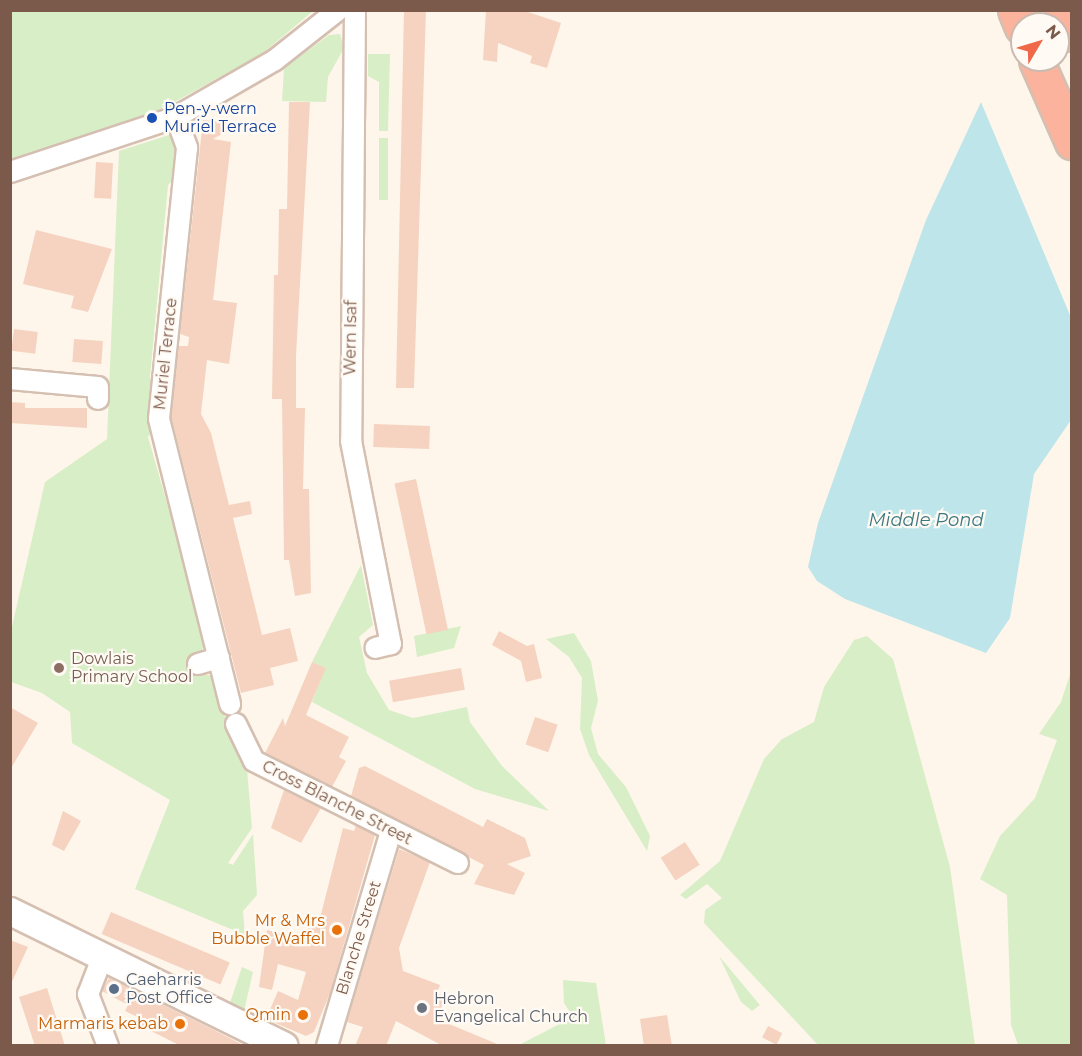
<!DOCTYPE html>
<html>
<head>
<meta charset="utf-8">
<style>
	body { margin:0 }
	#map { position:relative; width:1082px; height:1056px; overflow:hidden; background:#fef6eb; font-family:Montserrat,sans-serif }
	div>[style] { position:absolute }
	.green>* { inset:0; background:#d8eec7; transform-origin:0 0 }
	.water>* { inset:0; background:#bde5ea }
	.building>* { inset:0; background:#f5d3c0; transform-origin:0 0 }
	.roads { filter:drop-shadow(2px 0 #d4bfb1) drop-shadow(-2px 0 #d4bfb1) drop-shadow(0 2px #d4bfb1) drop-shadow(0 -2px #d4bfb1) }
	.street>* { height:20px; margin:-10px; padding:0 10px; transform-origin:10px; border-radius:10px; background:#fff }
	.secondary>* { height:27px; margin:-13.5px; padding:0 13.5px; transform-origin:13.5px; border-radius:13.5px; background:#fff }
	.highway>* { height:33px; margin:-16.5px; padding:0 16.5px; transform-origin:16.5px; border-radius:16.5px; background:#fbb39e }
	.dots>* { width:16px; height:16px; translate:-50% -50%; box-sizing:border-box; border:3px solid #fffaf3; border-radius:50% }
	span { translate:-50% -50%; white-space:nowrap; text-align:center; line-height:1.15; -webkit-text-stroke:4.5px #fffaf3; paint-order:stroke }
	.transit-label { font-size:16px; color:#164399 }
	.left { translate:0 -50%; text-align:left }
	.street-label { font-size:16px; color:#7c5a4b }
	.education-label { font-size:16px; color:#785e54 }
	.food-label { font-size:16px; color:#c56008 }
	.right { translate:-100% -50%; text-align:right }
	.service-label { font-size:16px; color:#4e5e75 }
	.worship-label { font-size:16px; color:#5b616d }
	.water-label { font-size:18px; color:#3c7882; font-style:italic }
	.frame { position:absolute; inset:0; border:12px solid #7c5a4b; pointer-events:none }
	.north { position:absolute; left:1010px; top:12px; width:60px; height:60px; box-sizing:border-box; background:#fffaf3; border:2px solid #cbbab0; border-radius:50%; rotate:52deg; font-size:16px; font-weight:700; line-height:24px; text-align:center; color:#7c5a4b }
	.north::after { content:''; display:block; margin:auto; width:21px; height:27px; background:#ef6849; clip-path:polygon(50% 0,100% 100%,50% 72%,0 100%) }
</style>
</head>
<body>
<div id="map">
	<div class="green">
		<i style="clip-path:polygon(11px 10px,313px 10px,313px 11px,262px 54px,149px 116px,11px 160px)"></i>
		<i style="clip-path:polygon(340px 34px,344px 48px,328px 77px,326px 102px,282px 101px,284px 68px,329px 35px)"></i>
		<i style="clip-path:polygon(368px 54px,390px 54px,388px 131px,379px 131px,379px 82px,368px 76px)"></i>
		<i style="clip-path:polygon(169px 135px,178px 152px,176px 177px,168px 185px,150px 377px,156px 390px,154px 428px,148px 437px,206px 639px,201px 653px,190px 657px,195px 672px,213px 676px,234px 748px,247px 769px,252px 828px,228px 863px,233px 865px,253px 834px,257px 895px,243px 911px,245px 935px,135px 889px,170px 800px,72px 743px,70px 712px,42px 693px,11px 682px,11px 631px,45px 482px,107px 439px,119px 151px)"></i>
		<i style="left:379px;top:138px;width:9px;height:62px"></i>
		<i style="clip-path:polygon(361px 565px,373px 625px,359px 637px,367px 673px,389px 710px,413px 718px,467px 707px,470px 722px,502px 766px,549px 811px,475px 789px,312px 702px,325px 668px,312px 662px)"></i>
		<i style="clip-path:polygon(461px 626px,454px 648px,417px 657px,414px 636px)"></i>
		<i style="clip-path:polygon(574px 633px,591px 661px,598px 701px,591px 728px,598px 754px,626px 787px,650px 836px,647px 851px,589px 755px,580px 729px,582px 678px,569px 657px,546px 639px)"></i>
		<i style="clip-path:polygon(867px 636px,893px 659px,950px 867px,975px 1045px,818px 1045px,704px 923px,705px 910px,722px 898px,707px 884px,686px 899px,680px 895px,720px 861px,764px 759px,782px 739px,814px 722px,824px 687px,854px 640px)"></i>
		<i style="clip-path:polygon(1071px 671px,1071px 1045px,1018px 1045px,1011px 1025px,1007px 895px,980px 879px,1000px 836px,1035px 798px,1057px 740px,1039px 734px,1061px 702px)"></i>
		<i style="clip-path:polygon(719px 956px,760px 1005px,752px 1011px,741px 1002px)"></i>
		<i style="clip-path:polygon(242px 967px,253px 972px,244px 1011px,230px 1003px)"></i>
		<i style="clip-path:polygon(563px 980px,596px 983px,606px 1045px,519px 1045px,573px 1017px,564px 1003px)"></i>
	</div>
	<div class="water">
		<i style="clip-path:polygon(981px 102px,1072px 320px,1071px 420px,1034px 474px,1010px 618px,986px 653px,845px 599px,817px 581px,808px 567px,818px 523px,926px 220px)"></i>
	</div>
	<div class="building">
		<i style="clip-path:polygon(404px 10px,426px 10px,414px 388px,396px 388px)"></i>
		<i style="clip-path:polygon(486px 10px,522px 10px,561px 23px,547px 68px,530px 63px,532px 56px,498px 43px,497px 62px,483px 60px)"></i>
		<i style="clip-path:polygon(289px 102px,310px 102px,296px 356px,296px 408px,305px 408px,303px 489px,309px 489px,311px 593px,295px 596px,289px 560px,284px 560px,282px 399px,272px 399px,274px 275px,278px 275px,279px 209px,287px 209px)"></i>
		<i style="clip-path:polygon(203px 120px,240px 124px,213px 139px,231px 142px,213px 300px,237px 303px,229px 364px,207px 360px,201px 414px,211px 433px,229px 505px,250px 501px,252px 514px,233px 518px,262px 635px,290px 628px,298px 661px,270px 668px,274px 685px,241px 693px,171px 416px,179px 346px,188px 346px,189px 337px,180px 334px)"></i>
		<i style="left:96px;top:162px;width:17px;height:36px;rotate:3deg"></i>
		<i style="clip-path:polygon(36px 230px,112px 249px,88px 312px,71px 308px,74px 296px,23px 284px)"></i>
		<i style="left:14px;top:329px;width:24px;height:22px;rotate:7deg"></i>
		<i style="left:74px;top:339px;width:29px;height:23px;rotate:4deg"></i>
		<i style="clip-path:polygon(10px 402px,25px 403px,25px 408px,87px 408px,87px 428px,10px 423px)"></i>
		<i style="left:374px;top:424px;width:56px;height:23px;rotate:2deg"></i>
		<i style="left:416px;top:479px;width:154px;height:22px;rotate:78deg"></i>
		<i style="clip-path:polygon(499px 631px,527px 646px,534px 644px,542px 678px,526px 682px,521px 661px,492px 645px)"></i>
		<i style="clip-path:polygon(312px 662px,326px 668px,306px 715px,349px 737px,339px 757px,346px 761px,332px 787px,265px 753px,283px 718px,285px 726px)"></i>
		<i style="left:461px;top:668px;width:22px;height:73px;rotate:80deg"></i>
		<i style="clip-path:polygon(10px 707px,38px 723px,10px 770px)"></i>
		<i style="left:535px;top:717px;width:24px;height:29px;rotate:19deg"></i>
		<i style="clip-path:polygon(365px 766px,483px 827px,487px 819px,525px 838px,531px 856px,507px 864px,525px 873px,514px 895px,474px 884px,484px 865px,351px 796px,359px 768px)"></i>
		<i style="clip-path:polygon(284px 790px,321px 808px,301px 843px,271px 828px)"></i>
		<i style="clip-path:polygon(63px 811px,81px 821px,64px 851px,52px 845px)"></i>
		<i style="clip-path:polygon(356px 825px,375px 835px,330px 993px,314px 1032px,306px 1036px,266px 1019px,278px 991px,298px 1000px,306px 972px,278px 964px,272px 990px,259px 987px,267px 930px,305px 939px,310px 923px,318px 926px,343px 828px,354px 831px)"></i>
		<i style="left:685px;top:842px;width:27px;height:29px;rotate:57deg"></i>
		<i style="clip-path:polygon(399px 849px,430px 862px,399px 948px,403px 971px,440px 985px,437px 993px,446px 997px,437px 1019px,502px 1046px,443px 1046px,396px 1021px,386px 1046px,355px 1046px,363px 1027px,347px 1022px)"></i>
		<i style="left:111px;top:912px;width:129px;height:24px;rotate:23deg"></i>
		<i style="clip-path:polygon(10px 940px,28px 947px,10px 986px)"></i>
		<i style="clip-path:polygon(109px 978px,208px 1027px,245px 1046px,181px 1046px,139px 1025px,142px 1019px,125px 1011px,128px 1005px,102px 991px)"></i>
		<i style="clip-path:polygon(47px 988px,65px 1046px,35px 1046px,19px 997px)"></i>
		<i style="clip-path:polygon(667px 1015px,672px 1046px,644px 1046px,640px 1019px)"></i>
		<i style="left:768px;top:1026px;width:16px;height:13px;rotate:27deg"></i>
	</div>
	<div class="roads">
		<div class="street">
			<i style="left:355px;top:10px;width:431px;rotate:90.5deg"></i>
			<i style="left:351px;top:441px;width:207px;rotate:78.9deg"></i>
			<i style="left:391px;top:644px;width:16px;rotate:166deg"></i>
			<i style="left:176px;top:117px;width:33px;rotate:70deg"></i>
			<i style="left:187px;top:148px;width:272px;rotate:95.9deg"></i>
			<i style="left:159px;top:419px;width:294px;rotate:76deg"></i>
			<i style="left:10px;top:172px;width:175px;rotate:-18.3deg"></i>
			<i style="left:176px;top:117px;width:114px;rotate:-29.9deg"></i>
			<i style="left:275px;top:60px;width:80px;rotate:-38.4deg"></i>
			<i style="left:10px;top:379px;width:88px;rotate:5.2deg"></i>
			<i style="left:98px;top:387px;width:12px;rotate:90deg"></i>
			<i style="left:198px;top:664px;width:22px;rotate:-16deg"></i>
			<i style="left:236px;top:724px;width:41px;rotate:64.1deg"></i>
			<i style="left:254px;top:761px;width:228px;rotate:26.6deg"></i>
			<i style="left:102px;top:958px;width:39px;rotate:111deg"></i>
			<i style="left:88px;top:994px;width:56px;rotate:69deg"></i>
			<i style="left:327px;top:1046px;width:224px;rotate:-73.4deg"></i>
		</div>
		<div class="secondary">
			<i style="left:10px;top:911px;width:305px;rotate:26.2deg"></i>
		</div>
		<div class="highway">
			<i style="left:1015px;top:10px;width:18px;rotate:68deg"></i>
			<i style="left:1062px;top:10px;width:26px;rotate:67deg"></i>
			<i style="left:1036px;top:60px;width:90px;rotate:66.3deg"></i>
		</div>
	</div>
	<div class="dots">
		<i style="left:152px;top:118px;background:#1a4fb4"></i>
		<i style="left:59px;top:668px;background:#8d6e63"></i>
		<i style="left:337px;top:930px;background:#e8710a"></i>
		<i style="left:114px;top:989px;background:#5c6f8a"></i>
		<i style="left:422px;top:1008px;background:#6b7280"></i>
		<i style="left:303px;top:1015px;background:#e8710a"></i>
		<i style="left:180px;top:1024px;background:#e8710a"></i>
	</div>
	<div class="transit-label">
		<span class="left" style="left:164px;top:118px">Pen-y-wern<br>Muriel Terrace</span>
	</div>
	<div class="street-label">
		<span style="left:351px;top:338px;rotate:-89deg">Wern Isaf</span>
		<span style="left:166px;top:354px;rotate:-84deg">Muriel Terrace</span>
		<span style="left:337px;top:803px;rotate:27deg">Cross Blanche Street</span>
		<span style="left:359px;top:938px;rotate:-73deg">Blanche Street</span>
	</div>
	<div class="education-label">
		<span class="left" style="left:71px;top:668px">Dowlais<br>Primary School</span>
	</div>
	<div class="food-label">
		<span class="right" style="left:325px;top:930px">Mr &amp; Mrs<br>Bubble Waffel</span>
		<span class="right" style="left:291px;top:1015px">Qmin</span>
		<span class="right" style="left:168px;top:1024px">Marmaris kebab</span>
	</div>
	<div class="service-label">
		<span class="left" style="left:126px;top:989px">Caeharris<br>Post Office</span>
	</div>
	<div class="worship-label">
		<span class="left" style="left:434px;top:1008px">Hebron<br>Evangelical Church</span>
	</div>
	<div class="water-label">
		<span style="left:926px;top:520px">Middle Pond</span>
	</div>
	<div class="frame"></div>
	<div class="north">N</div>
</div>
</body>
</html>
